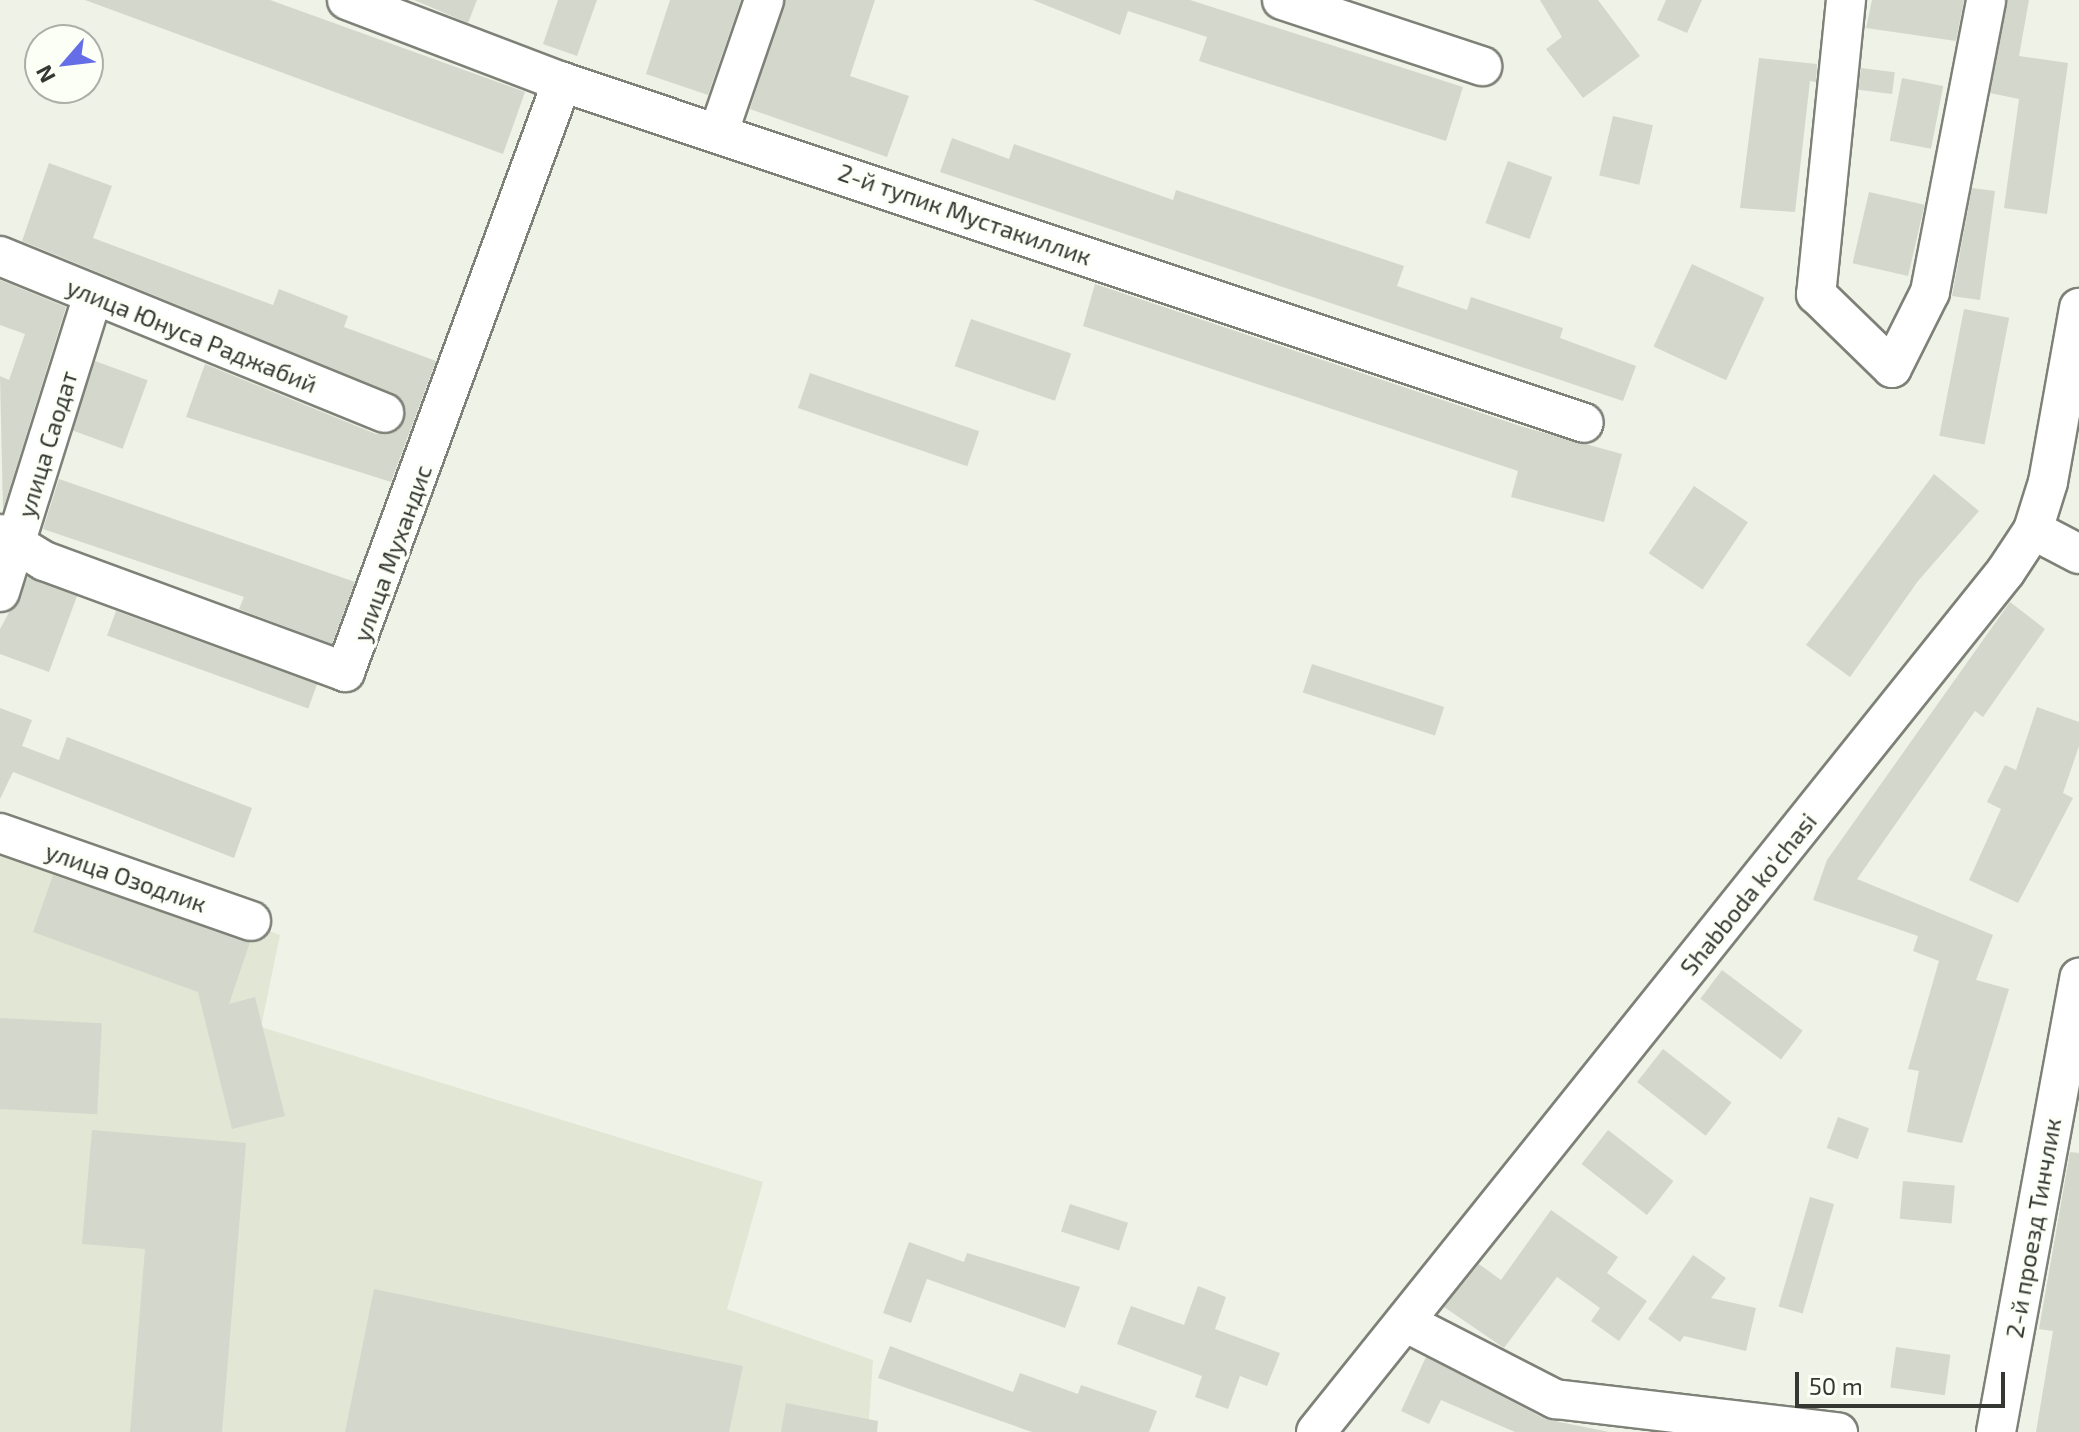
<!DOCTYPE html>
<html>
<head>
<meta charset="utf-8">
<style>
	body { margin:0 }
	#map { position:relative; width:2079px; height:1432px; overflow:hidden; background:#eff2e7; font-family:"Exo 2",sans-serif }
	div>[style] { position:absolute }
	.built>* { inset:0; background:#e1e6d5 }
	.building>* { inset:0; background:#d4d7cc; transform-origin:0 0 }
	.roads { filter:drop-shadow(2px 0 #7e8177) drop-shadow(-2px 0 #7e8177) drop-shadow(0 2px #7e8177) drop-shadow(0 -2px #7e8177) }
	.minor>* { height:38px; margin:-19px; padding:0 19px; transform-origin:19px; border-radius:19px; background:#fff }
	span { translate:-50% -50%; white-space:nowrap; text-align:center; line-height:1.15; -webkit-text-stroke:6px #fcfff6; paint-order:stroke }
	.street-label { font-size:24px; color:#353733 }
	.north { position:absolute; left:24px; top:24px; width:80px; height:80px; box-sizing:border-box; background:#fcfff6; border:2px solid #acafa8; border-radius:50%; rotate:242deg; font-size:22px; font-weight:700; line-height:32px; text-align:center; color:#353733 }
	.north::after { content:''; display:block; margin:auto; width:28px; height:36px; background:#656ee7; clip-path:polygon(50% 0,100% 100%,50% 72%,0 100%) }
	.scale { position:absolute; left:1795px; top:1372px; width:210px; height:36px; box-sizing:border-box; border:4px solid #353733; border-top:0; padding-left:10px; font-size:24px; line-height:28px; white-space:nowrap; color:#353733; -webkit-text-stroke:6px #fcfff6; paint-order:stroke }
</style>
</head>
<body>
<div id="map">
	<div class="built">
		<i style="clip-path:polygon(0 835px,280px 935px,261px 1027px,763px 1182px,727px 1309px,873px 1360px,868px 1432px,0 1432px)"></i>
	</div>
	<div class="building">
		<i style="clip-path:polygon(85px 0,270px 0,525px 92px,503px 154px)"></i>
		<i style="clip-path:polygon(414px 0,477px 0,468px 23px)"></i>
		<i style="clip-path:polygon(558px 0,597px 0,577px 56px,543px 44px)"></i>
		<i style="clip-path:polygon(670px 0,741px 0,708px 95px,646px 74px)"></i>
		<i style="clip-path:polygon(785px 0,875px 0,850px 76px,909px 96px,887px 157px,750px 109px)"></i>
		<i style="clip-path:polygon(1033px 0,1190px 0,1463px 87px,1446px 141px,1199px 61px,1207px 37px,1128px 11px,1120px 35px)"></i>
		<i style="clip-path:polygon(1540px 0,1598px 0,1640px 56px,1583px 98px,1546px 49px,1562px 37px)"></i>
		<i style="clip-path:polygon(1666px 0,1702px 0,1687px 33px,1657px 20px)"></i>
		<i style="clip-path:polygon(1872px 0,1964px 0,1956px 41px,1866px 28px)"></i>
		<i style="clip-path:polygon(2007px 0,2029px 0,2019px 56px,2068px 63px,2047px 214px,2004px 208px,2019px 99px,1990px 93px)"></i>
		<i style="clip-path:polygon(1759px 58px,1817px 64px,1816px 82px,1810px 81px,1795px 212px,1740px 208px)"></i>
		<i style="left:1861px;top:68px;width:34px;height:22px;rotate:7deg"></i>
		<i style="left:1902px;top:78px;width:42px;height:64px;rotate:11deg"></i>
		<i style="left:1613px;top:116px;width:41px;height:61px;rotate:13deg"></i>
		<i style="clip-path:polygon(952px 138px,1009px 159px,1014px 144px,1173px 200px,1176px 190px,1404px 266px,1397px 286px,1467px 310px,1471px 297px,1563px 328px,1560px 338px,1636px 366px,1623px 401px,940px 172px)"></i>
		<i style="left:1508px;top:161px;width:47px;height:66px;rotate:20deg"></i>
		<i style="clip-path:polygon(49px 163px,112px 186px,93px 238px,273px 305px,279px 289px,348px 316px,344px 327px,436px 361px,391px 482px,186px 417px,205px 364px,376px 434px,398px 430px,406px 411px,392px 393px,22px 241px)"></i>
		<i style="clip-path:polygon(1972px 188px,1995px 191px,1980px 300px,1952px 296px)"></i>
		<i style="left:1869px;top:192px;width:57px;height:73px;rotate:13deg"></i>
		<i style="left:1692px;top:264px;width:80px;height:91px;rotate:25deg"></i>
		<i style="clip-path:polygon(0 280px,66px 307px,3px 510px,0 376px,9px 380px,25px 334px,0 325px)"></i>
		<i style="clip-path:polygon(1095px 284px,1523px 427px,1622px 454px,1604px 522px,1511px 497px,1518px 471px,1083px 326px)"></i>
		<i style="left:1964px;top:309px;width:46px;height:129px;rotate:11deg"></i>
		<i style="left:971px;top:319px;width:106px;height:50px;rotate:19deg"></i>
		<i style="left:95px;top:361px;width:56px;height:73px;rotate:20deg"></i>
		<i style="left:810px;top:373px;width:179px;height:37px;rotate:19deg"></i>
		<i style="clip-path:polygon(1934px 474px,1979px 511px,1918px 581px,1850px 677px,1806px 645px)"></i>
		<i style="clip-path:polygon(59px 479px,355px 582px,332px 644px,239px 609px,244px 597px,43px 529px)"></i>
		<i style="left:1694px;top:486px;width:65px;height:81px;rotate:34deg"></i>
		<i style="clip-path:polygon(28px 577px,77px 596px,49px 672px,0 654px,0 629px)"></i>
		<i style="clip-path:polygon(2010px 602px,2045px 629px,1983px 717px,1975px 711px,1857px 879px,1993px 935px,1976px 980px,2009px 989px,1962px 1143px,1907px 1132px,1919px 1071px,1908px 1069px,1939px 961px,1913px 951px,1918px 936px,1813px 900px,1827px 860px)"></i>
		<i style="left:116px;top:611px;width:214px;height:26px;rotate:20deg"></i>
		<i style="left:1312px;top:664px;width:139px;height:30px;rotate:18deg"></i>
		<i style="clip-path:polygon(2037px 707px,2079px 722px,2079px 746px,2063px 793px,2073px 798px,2018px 903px,1969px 880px,2001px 809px,1987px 802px,2005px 765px,2016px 770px)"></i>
		<i style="clip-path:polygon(0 708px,32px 720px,22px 746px,59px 760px,67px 737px,252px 808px,234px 858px,13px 772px,0 799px)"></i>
		<i style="clip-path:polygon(53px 875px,250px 942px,229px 1004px,255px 997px,285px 1116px,232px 1129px,198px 992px,33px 932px)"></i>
		<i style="left:1722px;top:970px;width:101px;height:36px;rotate:37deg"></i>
		<i style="left:0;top:1018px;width:102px;height:91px;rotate:3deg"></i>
		<i style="left:1663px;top:1049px;width:87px;height:42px;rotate:38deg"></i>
		<i style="left:1838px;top:1117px;width:33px;height:33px;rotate:20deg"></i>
		<i style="clip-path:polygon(92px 1130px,246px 1143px,222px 1432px,130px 1432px,145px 1249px,82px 1244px)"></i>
		<i style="left:1608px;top:1130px;width:83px;height:43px;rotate:38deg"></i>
		<i style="clip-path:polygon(2070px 1152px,2079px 1153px,2079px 1432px,2036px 1432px,2053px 1331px,2039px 1329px)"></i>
		<i style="left:1903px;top:1181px;width:52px;height:38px;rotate:5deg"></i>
		<i style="left:1810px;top:1197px;width:25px;height:114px;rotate:16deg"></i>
		<i style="left:1070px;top:1204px;width:61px;height:29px;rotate:18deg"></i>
		<i style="clip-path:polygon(1551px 1210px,1618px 1257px,1607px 1273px,1647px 1301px,1619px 1341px,1591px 1321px,1600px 1308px,1557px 1277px,1504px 1348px,1444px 1307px,1479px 1264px,1501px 1280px)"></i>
		<i style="clip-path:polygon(909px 1242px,964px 1262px,967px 1253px,1080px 1287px,1065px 1328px,927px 1279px,911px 1323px,883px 1313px)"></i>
		<i style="clip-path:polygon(1693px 1255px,1726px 1278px,1711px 1298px,1756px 1308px,1746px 1351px,1684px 1336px,1680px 1342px,1648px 1319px)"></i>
		<i style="clip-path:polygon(1198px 1286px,1226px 1297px,1215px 1329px,1280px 1353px,1267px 1386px,1240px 1376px,1228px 1409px,1195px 1397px,1202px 1376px,1117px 1344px,1131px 1306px,1184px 1325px)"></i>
		<i style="clip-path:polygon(374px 1289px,743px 1366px,729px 1432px,345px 1432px)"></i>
		<i style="clip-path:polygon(890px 1346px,1013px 1392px,1020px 1373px,1078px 1394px,1081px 1385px,1157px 1411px,1149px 1432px,1032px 1432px,878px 1378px)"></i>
		<i style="left:1896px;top:1347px;width:55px;height:41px;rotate:8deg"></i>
		<i style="clip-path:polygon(1426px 1357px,1545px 1419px,1609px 1432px,1515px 1432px,1441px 1400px,1429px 1424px,1401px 1411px)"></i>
		<i style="clip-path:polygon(786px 1403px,878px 1421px,877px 1432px,781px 1432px)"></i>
	</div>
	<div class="roads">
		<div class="minor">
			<i style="left:347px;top:0;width:230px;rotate:20.9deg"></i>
			<i style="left:562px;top:82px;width:1077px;rotate:18.45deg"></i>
			<i style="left:1282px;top:0;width:211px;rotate:18.3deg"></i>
			<i style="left:1846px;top:0;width:296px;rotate:95.8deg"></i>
			<i style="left:1816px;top:294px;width:106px;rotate:44.2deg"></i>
			<i style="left:1892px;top:368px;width:85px;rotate:-63.4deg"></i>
			<i style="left:1930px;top:292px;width:297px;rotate:-79.1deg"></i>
			<i style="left:719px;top:131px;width:139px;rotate:-71deg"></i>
			<i style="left:0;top:256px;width:415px;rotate:22.2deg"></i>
			<i style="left:2033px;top:530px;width:52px;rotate:27.6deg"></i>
			<i style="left:0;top:534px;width:52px;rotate:31.5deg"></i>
			<i style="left:44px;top:561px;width:321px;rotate:20.2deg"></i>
			<i style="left:345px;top:672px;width:629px;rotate:-69.81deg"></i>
			<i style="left:0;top:592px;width:311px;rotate:-72.6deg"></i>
			<i style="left:0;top:833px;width:266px;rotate:19.3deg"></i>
			<i style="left:1405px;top:1322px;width:169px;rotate:27.2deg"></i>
			<i style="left:1555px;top:1399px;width:285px;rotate:6.7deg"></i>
			<i style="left:1316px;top:1432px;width:1103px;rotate:-51.29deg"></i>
			<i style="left:2006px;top:571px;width:49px;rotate:-56.6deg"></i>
			<i style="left:2033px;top:530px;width:50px;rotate:-72.6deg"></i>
			<i style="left:2048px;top:482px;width:177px;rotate:-79.9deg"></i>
			<i style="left:1996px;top:1432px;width:462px;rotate:-79.6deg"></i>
		</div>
	</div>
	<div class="street-label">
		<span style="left:965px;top:214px;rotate:19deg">2-й тупик Мустакиллик</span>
		<span style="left:192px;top:335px;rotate:22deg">улица Юнуса Раджабий</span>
		<span style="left:47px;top:444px;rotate:-73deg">улица Саодат</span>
		<span style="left:392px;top:553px;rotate:-70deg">улица Мухандис</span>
		<span style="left:126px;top:877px;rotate:19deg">улица Озодлик</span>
		<span style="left:1748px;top:894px;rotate:-51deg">Shabboda ko'chasi</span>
		<span style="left:2033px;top:1228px;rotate:-80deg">2-й проезд Тинчлик</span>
	</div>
	<div class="north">N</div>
	<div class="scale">50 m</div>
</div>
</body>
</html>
